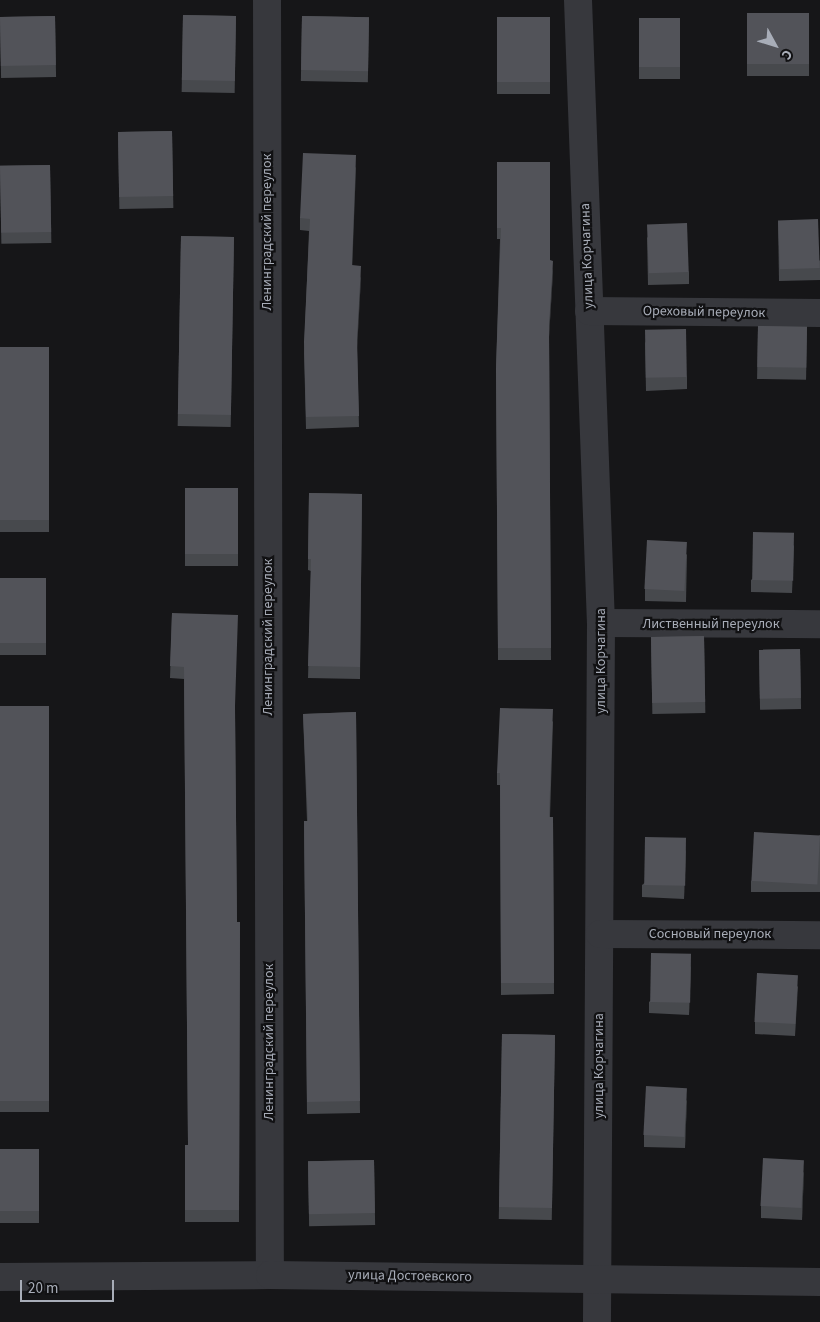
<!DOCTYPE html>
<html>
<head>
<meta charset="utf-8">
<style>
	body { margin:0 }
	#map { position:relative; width:820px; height:1322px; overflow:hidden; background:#161618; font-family:"Source Sans 3",sans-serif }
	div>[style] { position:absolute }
	.minor>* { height:28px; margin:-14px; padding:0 14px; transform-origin:14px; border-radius:14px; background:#37383d }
	.wall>* { inset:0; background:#47494d; transform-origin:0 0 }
	.shaded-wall>* { inset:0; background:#2f3033 }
	.building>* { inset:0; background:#525359; transform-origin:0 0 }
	span { translate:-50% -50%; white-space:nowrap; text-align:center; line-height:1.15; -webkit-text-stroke:4.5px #111113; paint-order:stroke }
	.street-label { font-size:14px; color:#a8adb8 }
	.north { position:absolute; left:750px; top:20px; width:50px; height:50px; -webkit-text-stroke:4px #111113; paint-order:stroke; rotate:129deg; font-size:14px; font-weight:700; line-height:20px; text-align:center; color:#a8adb8 }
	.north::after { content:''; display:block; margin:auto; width:18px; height:22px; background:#a8adb8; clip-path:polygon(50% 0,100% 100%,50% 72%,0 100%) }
	.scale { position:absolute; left:20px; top:1280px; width:94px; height:22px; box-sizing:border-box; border:2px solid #a8adb8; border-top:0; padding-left:6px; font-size:15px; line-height:18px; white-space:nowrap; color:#a8adb8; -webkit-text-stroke:4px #111113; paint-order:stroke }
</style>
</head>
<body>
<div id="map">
	<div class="minor">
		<i style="left:267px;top:0;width:1275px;rotate:89.87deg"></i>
		<i style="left:578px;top:0;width:623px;rotate:87.89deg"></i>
		<i style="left:601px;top:623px;width:699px;rotate:90.33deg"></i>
		<i style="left:589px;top:311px;width:231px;rotate:0.5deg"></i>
		<i style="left:601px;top:623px;width:219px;rotate:0.3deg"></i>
		<i style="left:600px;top:934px;width:220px;rotate:0.3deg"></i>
		<i style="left:0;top:1277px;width:270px;rotate:-0.4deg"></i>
		<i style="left:270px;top:1275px;width:550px;rotate:0.73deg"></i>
	</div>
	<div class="wall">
		<i style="left:747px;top:13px;width:62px;height:63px"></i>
		<i style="left:183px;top:15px;width:53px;height:77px;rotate:1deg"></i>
		<i style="left:55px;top:16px;width:61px;height:55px;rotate:89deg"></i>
		<i style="left:302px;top:16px;width:67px;height:65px;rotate:1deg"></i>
		<i style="left:497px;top:17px;width:53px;height:77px"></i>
		<i style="left:639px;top:18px;width:41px;height:61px"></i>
		<i style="left:172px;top:131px;width:77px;height:54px;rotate:89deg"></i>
		<i style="clip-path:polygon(497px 162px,550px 260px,553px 272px,549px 337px,551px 660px,498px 660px,496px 369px,500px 239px,497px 239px)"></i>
		<i style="left:50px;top:165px;width:78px;height:50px;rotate:89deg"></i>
		<i style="clip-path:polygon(356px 167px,352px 266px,361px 278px,357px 348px,359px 427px,306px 429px,304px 353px,309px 231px,300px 230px,300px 218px)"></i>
		<i style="clip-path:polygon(778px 221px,820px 261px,820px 280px,779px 281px)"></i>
		<i style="left:181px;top:236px;width:53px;height:190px;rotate:1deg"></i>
		<i style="clip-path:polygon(647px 237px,689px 272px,689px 284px,648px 285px)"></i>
		<i style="left:758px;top:326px;width:49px;height:53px;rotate:1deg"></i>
		<i style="clip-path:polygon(645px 342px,687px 377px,687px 389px,646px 391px)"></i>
		<i style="left:0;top:347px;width:49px;height:185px"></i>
		<i style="left:185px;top:488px;width:53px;height:78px"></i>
		<i style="clip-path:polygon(309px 493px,362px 494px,360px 679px,308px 678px,311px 571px,308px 570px)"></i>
		<i style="clip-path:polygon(794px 545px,792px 593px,751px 592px,751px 580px)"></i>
		<i style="clip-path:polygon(687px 554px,686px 602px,645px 601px,645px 589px)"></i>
		<i style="left:0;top:578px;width:46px;height:77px"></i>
		<i style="clip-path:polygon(172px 613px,235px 715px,237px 922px,240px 922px,239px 1222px,185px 1222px,185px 1145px,188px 1145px,184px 679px,170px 678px)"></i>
		<i style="left:704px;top:636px;width:77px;height:53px;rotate:89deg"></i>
		<i style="left:800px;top:649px;width:60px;height:41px;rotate:89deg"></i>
		<i style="left:49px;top:706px;width:406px;height:49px;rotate:90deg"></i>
		<i style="clip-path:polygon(356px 712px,360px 1113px,307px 1114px,304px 821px,307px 821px,303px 714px)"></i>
		<i style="clip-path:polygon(553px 721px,550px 817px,553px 817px,554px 994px,501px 995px,500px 785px,497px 785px,497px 773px)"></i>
		<i style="clip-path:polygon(820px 835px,820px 892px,751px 892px,751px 881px)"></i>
		<i style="clip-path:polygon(686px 850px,684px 899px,642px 897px,642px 885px)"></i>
		<i style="clip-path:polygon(691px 966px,689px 1015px,649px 1013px,649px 1002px)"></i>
		<i style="clip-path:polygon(798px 986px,795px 1036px,755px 1034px,755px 1022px)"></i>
		<i style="left:502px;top:1034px;width:53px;height:185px;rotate:1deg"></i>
		<i style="clip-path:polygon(687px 1100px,685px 1148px,644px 1147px,644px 1135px)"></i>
		<i style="left:0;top:1149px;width:39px;height:74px"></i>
		<i style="left:374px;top:1160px;width:65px;height:66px;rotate:89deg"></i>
		<i style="clip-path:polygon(804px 1172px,802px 1220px,761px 1218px,761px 1206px)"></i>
	</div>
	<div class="shaded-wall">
		<i style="clip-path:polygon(356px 155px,356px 167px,352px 277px,352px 265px)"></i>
		<i style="clip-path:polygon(553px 261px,553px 272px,549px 338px,549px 326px)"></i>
		<i style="clip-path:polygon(361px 266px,361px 278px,357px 352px,357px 340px)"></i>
		<i style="clip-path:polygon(686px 838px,686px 850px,684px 899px,684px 887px)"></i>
		<i style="clip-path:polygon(691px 954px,691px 966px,689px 1015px,689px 1003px)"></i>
		<i style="clip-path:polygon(687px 1088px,687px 1100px,685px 1148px,685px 1136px)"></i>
		<i style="clip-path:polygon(804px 1160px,804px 1172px,802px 1220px,802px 1208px)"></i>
	</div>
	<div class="building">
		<i style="left:747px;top:13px;width:62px;height:51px"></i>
		<i style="left:183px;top:15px;width:53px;height:65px;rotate:1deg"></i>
		<i style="left:55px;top:16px;width:49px;height:55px;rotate:89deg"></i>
		<i style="left:302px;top:16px;width:67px;height:54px;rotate:1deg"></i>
		<i style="left:497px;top:17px;width:53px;height:65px"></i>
		<i style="left:639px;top:18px;width:41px;height:49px"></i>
		<i style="left:172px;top:131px;width:65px;height:54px;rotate:89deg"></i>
		<i style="clip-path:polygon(303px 153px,356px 155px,352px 265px,361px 266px,357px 340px,359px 416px,306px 417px,304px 342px,310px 219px,300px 218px)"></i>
		<i style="clip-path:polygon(497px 162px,550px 162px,550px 260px,553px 261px,549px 326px,551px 648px,498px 648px,496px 369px,501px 228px,497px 228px)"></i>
		<i style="left:50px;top:165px;width:67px;height:50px;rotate:89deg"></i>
		<i style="left:818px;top:219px;width:49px;height:40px;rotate:88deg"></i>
		<i style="left:687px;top:223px;width:49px;height:40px;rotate:88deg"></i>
		<i style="left:181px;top:236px;width:53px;height:178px;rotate:1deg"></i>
		<i style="left:758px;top:326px;width:49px;height:41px;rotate:1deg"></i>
		<i style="left:686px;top:329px;width:48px;height:41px;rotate:89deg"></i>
		<i style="left:0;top:347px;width:49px;height:173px"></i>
		<i style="left:185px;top:488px;width:53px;height:66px"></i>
		<i style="clip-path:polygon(309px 493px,362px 494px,360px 667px,308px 666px,311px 559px,308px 559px)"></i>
		<i style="left:753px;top:532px;width:41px;height:48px;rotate:1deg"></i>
		<i style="left:647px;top:540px;width:40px;height:49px;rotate:3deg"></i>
		<i style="left:0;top:578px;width:46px;height:65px"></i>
		<i style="clip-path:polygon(172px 613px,238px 615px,235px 706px,237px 922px,240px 922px,239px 1210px,185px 1210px,185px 1145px,188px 1145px,184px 667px,170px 666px)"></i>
		<i style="left:704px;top:636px;width:66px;height:53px;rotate:89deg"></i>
		<i style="left:800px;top:649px;width:49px;height:41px;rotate:89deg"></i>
		<i style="left:49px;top:706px;width:395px;height:49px;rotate:90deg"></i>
		<i style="clip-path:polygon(500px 708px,553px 709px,549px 817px,553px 817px,554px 983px,501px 983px,500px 773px,497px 773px)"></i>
		<i style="clip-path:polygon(356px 712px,360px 1101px,307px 1102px,304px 821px,308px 821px,303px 714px)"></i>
		<i style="left:754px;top:832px;width:66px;height:49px;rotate:3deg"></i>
		<i style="left:645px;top:837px;width:41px;height:48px;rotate:1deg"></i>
		<i style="left:651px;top:953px;width:40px;height:49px;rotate:1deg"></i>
		<i style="left:757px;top:973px;width:41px;height:49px;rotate:3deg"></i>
		<i style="left:502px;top:1034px;width:53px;height:173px;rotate:1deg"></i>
		<i style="left:646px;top:1086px;width:41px;height:49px;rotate:3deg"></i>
		<i style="left:0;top:1149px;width:39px;height:62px"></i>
		<i style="left:763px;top:1158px;width:41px;height:48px;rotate:3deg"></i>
		<i style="left:374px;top:1160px;width:53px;height:66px;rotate:89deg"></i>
	</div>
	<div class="street-label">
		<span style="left:267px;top:232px;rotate:-90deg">Ленинградский переулок</span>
		<span style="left:587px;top:256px;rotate:-92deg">улица Корчагина</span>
		<span style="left:704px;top:312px;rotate:1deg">Ореховый переулок</span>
		<span style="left:711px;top:624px">Лиственный переулок</span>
		<span style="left:268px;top:637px;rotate:-90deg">Ленинградский переулок</span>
		<span style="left:601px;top:661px;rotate:-90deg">улица Корчагина</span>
		<span style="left:710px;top:934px">Сосновый переулок</span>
		<span style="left:269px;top:1042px;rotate:-90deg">Ленинградский переулок</span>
		<span style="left:599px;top:1066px;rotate:-90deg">улица Корчагина</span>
		<span style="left:410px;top:1276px;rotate:1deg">улица Достоевского</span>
	</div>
	<div class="north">С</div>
	<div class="scale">20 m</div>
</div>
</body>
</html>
